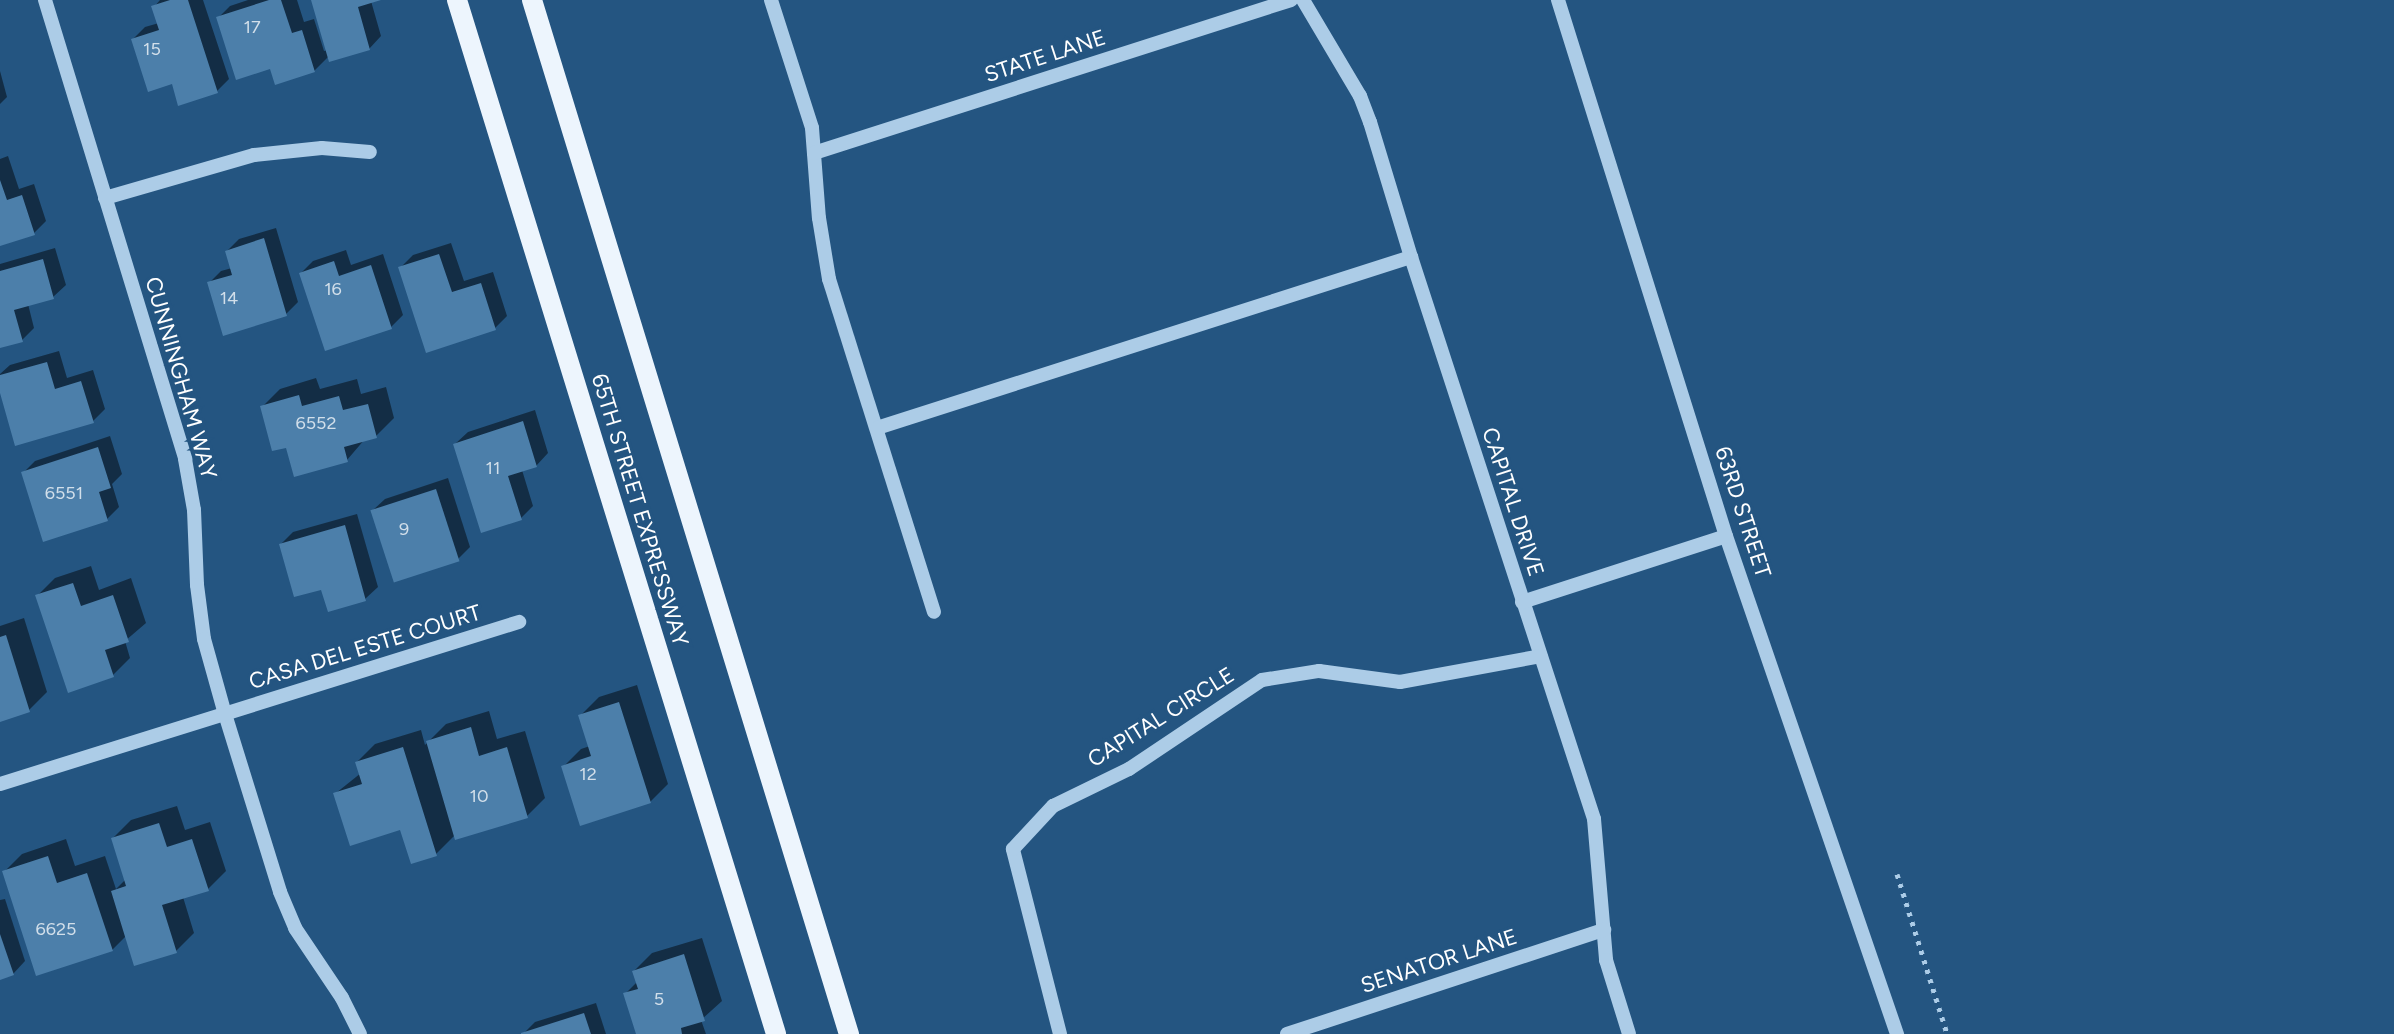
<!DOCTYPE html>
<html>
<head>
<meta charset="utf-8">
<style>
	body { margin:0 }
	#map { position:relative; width:2394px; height:1034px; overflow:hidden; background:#245581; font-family:Figtree,sans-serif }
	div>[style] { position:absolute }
	.shadow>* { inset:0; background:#0007 }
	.building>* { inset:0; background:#4c7faa; transform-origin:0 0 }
	.path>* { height:5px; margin-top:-2.5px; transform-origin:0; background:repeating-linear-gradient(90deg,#accce7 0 4px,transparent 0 10px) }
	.minor>* { height:14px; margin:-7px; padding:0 7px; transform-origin:7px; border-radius:7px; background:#accce7 }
	.major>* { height:20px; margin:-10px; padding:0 10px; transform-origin:10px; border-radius:10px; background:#edf5fd }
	span { translate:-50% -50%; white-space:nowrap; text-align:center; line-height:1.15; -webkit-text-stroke:6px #245581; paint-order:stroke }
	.number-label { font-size:18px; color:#d2dfea }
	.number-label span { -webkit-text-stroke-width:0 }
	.street-label { font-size:22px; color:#fff }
</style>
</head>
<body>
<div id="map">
	<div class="shadow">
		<i style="clip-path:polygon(160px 0,203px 0,229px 79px,217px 91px,173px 81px,133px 39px,145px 27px,159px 23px,154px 7px)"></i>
		<i style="clip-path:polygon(248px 0,297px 0,304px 22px,314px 19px,324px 51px,328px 50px,313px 0,377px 0,371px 1px,381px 36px,369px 49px,329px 56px,314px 71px,271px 67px,218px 18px,230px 6px)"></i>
		<i style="clip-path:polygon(0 71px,7px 97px,0 104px)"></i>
		<i style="clip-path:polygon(8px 156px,19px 189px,34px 184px,46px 221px,34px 233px,0 244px,0 159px)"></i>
		<i style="clip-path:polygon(276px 228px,298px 302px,286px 314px,209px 283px,221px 271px,232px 268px,227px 251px,239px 239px)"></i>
		<i style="clip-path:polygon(451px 243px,464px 281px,493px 272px,507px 316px,495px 328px,400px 268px,413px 255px)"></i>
		<i style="clip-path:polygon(55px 248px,66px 285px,53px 297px,28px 304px,34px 328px,22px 340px,0 346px,0 264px)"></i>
		<i style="clip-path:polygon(346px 250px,351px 265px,383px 254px,403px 315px,391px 327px,301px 273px,313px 261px)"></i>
		<i style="clip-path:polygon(59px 351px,67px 378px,93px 370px,105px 409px,92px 422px,0 386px,0 374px,10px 365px)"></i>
		<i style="clip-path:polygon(316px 378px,320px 389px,357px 379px,361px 394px,386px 387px,394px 418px,376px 436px,365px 439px,347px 460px,287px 445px,262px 407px,280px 389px)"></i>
		<i style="clip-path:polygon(535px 410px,548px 453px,536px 466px,522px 470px,533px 506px,521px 518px,455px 444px,468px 432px)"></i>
		<i style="clip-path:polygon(110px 436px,122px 474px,112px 484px,119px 507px,107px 519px,23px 473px,35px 461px)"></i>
		<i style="clip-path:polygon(448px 478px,470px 547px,458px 559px,372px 511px,385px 499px)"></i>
		<i style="clip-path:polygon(357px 514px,378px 587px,365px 599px,323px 587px,281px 544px,293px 532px)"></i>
		<i style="clip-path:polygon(91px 566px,99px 590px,131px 578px,146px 623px,125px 641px,130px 658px,112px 676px,37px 596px,55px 578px)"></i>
		<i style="clip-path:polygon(24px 618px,47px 692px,29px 710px,0 720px,0 626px)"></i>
		<i style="clip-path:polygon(637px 685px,668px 784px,650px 802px,563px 767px,581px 749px,590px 746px,581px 715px,599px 697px)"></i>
		<i style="clip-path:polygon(489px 711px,497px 739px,525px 731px,545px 798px,527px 816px,456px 834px,436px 854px,402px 827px,336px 793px,361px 773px,357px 762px,375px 744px,421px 730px,425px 745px,446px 724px)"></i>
		<i style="clip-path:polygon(177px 806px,185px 830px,210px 822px,226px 871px,208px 889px,183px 897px,194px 933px,176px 951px,127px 935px,112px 950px,4px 872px,22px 854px,66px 839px,75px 866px,105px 856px,116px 889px,126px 879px,113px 838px,131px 820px)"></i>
		<i style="clip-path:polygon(5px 899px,25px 961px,13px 974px,0 978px,0 900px)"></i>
		<i style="clip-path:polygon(702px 938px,722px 1001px,701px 1020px,706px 1034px,638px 1034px,625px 994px,637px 982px,634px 971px,652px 953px)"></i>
		<i style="clip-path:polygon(596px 1003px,606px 1034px,523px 1034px,535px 1022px)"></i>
	</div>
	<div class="building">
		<i style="clip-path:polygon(170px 0,188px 0,218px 93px,178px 106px,172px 84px,148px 92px,131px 39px,159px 30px,151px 6px)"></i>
		<i style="clip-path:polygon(269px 0,281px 0,292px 33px,302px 30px,315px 72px,275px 85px,270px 69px,236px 80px,216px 17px)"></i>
		<i style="clip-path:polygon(311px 0,381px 0,358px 7px,370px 50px,329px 62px)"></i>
		<i style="clip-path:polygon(0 180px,7px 200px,22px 195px,35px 235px,0 246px)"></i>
		<i style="clip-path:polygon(264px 238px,287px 316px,223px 336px,207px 282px,232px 275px,225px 251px)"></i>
		<i style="clip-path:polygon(439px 254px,452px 292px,481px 283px,496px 330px,426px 353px,398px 267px)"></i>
		<i style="clip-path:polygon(43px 259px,54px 299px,14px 310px,23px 342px,0 348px,0 271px)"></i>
		<i style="clip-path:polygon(334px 261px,339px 276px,371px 265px,392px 329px,325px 351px,299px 273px)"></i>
		<i style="clip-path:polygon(47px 362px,55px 389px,81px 381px,94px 423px,15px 446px,0 393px,0 375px)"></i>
		<i style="clip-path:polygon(299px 395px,302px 406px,339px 396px,343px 410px,368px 404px,377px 438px,344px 447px,348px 462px,294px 477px,286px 448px,272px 451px,260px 406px)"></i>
		<i style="clip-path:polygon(523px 421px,537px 467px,508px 476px,522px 520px,481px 533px,453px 444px)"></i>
		<i style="clip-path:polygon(98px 447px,111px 488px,99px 492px,108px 521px,43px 542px,21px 472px)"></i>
		<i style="left:436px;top:489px;width:76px;height:69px;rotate:72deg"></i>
		<i style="clip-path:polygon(345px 525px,366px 601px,328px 612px,321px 590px,294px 597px,279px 544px)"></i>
		<i style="clip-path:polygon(73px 583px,81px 606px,113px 595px,129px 642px,105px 650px,114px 677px,68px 693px,35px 595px)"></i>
		<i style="clip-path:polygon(6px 635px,30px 712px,0 722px,0 637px)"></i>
		<i style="clip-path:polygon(619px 702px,651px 803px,580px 826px,561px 766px,591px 756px,578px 715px)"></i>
		<i style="clip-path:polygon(471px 727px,479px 756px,507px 747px,528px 818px,455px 840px,426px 741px)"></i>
		<i style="clip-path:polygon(403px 747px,437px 856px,411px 864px,400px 830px,350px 846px,333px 793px,362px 784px,355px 762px)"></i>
		<i style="clip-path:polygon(159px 823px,167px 847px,192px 839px,209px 891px,162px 905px,177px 953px,134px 966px,111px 891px,126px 886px,111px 838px)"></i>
		<i style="clip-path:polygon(48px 856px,57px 883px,87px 873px,113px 951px,36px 976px,2px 871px)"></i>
		<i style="clip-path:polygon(0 934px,14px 975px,0 980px)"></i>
		<i style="clip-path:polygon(684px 954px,705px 1021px,681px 1028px,682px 1034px,636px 1034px,623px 993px,638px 989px,632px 971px)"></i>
		<i style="clip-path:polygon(584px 1013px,591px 1034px,521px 1034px,521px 1033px)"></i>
	</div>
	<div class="path">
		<i style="left:1897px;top:874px;width:168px;rotate:72.6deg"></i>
	</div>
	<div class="minor">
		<i style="left:45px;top:0;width:480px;rotate:73deg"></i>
		<i style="left:185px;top:459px;width:52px;rotate:80deg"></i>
		<i style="left:194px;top:510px;width:75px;rotate:87.7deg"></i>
		<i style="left:197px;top:585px;width:54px;rotate:82.6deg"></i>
		<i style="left:204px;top:639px;width:78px;rotate:74.4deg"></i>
		<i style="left:225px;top:714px;width:186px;rotate:72.8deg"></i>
		<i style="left:280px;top:892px;width:39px;rotate:67deg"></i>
		<i style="left:295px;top:928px;width:84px;rotate:56.1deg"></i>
		<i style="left:342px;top:998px;width:40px;rotate:63.4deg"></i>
		<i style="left:771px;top:0;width:134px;rotate:72.2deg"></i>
		<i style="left:812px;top:128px;width:90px;rotate:85.6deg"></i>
		<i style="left:819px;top:218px;width:62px;rotate:80.7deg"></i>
		<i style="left:829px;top:279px;width:349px;rotate:72.5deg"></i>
		<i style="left:1303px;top:0;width:112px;rotate:59.3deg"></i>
		<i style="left:1360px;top:96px;width:28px;rotate:69deg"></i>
		<i style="left:1370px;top:122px;width:141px;rotate:73.1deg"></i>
		<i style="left:1411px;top:257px;width:591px;rotate:71.96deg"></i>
		<i style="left:1594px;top:819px;width:142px;rotate:85.1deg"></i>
		<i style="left:1606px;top:960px;width:77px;rotate:72.7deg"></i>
		<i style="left:1558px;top:0;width:562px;rotate:72.6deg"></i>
		<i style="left:1726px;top:536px;width:527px;rotate:71.05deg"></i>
		<i style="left:814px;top:153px;width:501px;rotate:-17.78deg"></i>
		<i style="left:105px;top:198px;width:155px;rotate:-16.1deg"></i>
		<i style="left:254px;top:155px;width:68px;rotate:-5.9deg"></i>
		<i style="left:322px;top:148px;width:48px;rotate:4.8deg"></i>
		<i style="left:877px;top:428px;width:561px;rotate:-17.76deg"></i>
		<i style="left:1522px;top:602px;width:214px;rotate:-17.9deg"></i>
		<i style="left:0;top:784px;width:544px;rotate:-17.34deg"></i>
		<i style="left:1060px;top:1034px;width:191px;rotate:-104.3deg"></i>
		<i style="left:1013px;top:849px;width:59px;rotate:-47.1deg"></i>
		<i style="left:1053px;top:806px;width:85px;rotate:-26deg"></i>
		<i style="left:1129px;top:769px;width:160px;rotate:-33.8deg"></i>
		<i style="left:1262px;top:680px;width:58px;rotate:-9deg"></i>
		<i style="left:1319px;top:671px;width:82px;rotate:7.7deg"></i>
		<i style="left:1400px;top:682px;width:143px;rotate:-10.4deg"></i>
		<i style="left:1287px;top:1034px;width:334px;rotate:-18.2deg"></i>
	</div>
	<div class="major">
		<i style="left:457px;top:0;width:1082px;rotate:72.85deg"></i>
		<i style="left:532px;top:0;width:1082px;rotate:72.96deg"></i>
	</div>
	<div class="number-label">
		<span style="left:252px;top:27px">17</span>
		<span style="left:152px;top:49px">15</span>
		<span style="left:333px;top:289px">16</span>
		<span style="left:229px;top:298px">14</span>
		<span style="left:316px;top:423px">6552</span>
		<span style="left:493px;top:468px">11</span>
		<span style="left:64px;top:493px">6551</span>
		<span style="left:404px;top:529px">9</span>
		<span style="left:588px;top:774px">12</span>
		<span style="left:479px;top:796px">10</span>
		<span style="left:56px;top:929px">6625</span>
		<span style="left:659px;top:999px">5</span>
	</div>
	<div class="street-label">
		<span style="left:1045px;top:56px;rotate:-18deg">STATE LANE</span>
		<span style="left:181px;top:378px;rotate:74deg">CUNNINGHAM WAY</span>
		<span style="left:1513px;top:502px;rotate:72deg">CAPITAL DRIVE</span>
		<span style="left:640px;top:510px;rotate:73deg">65TH STREET EXPRESSWAY</span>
		<span style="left:1743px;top:512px;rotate:72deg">63RD STREET</span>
		<span style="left:365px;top:647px;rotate:-17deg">CASA DEL ESTE COURT</span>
		<span style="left:1161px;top:717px;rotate:-32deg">CAPITAL CIRCLE</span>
		<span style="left:1439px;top:961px;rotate:-18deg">SENATOR LANE</span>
	</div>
</div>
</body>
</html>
